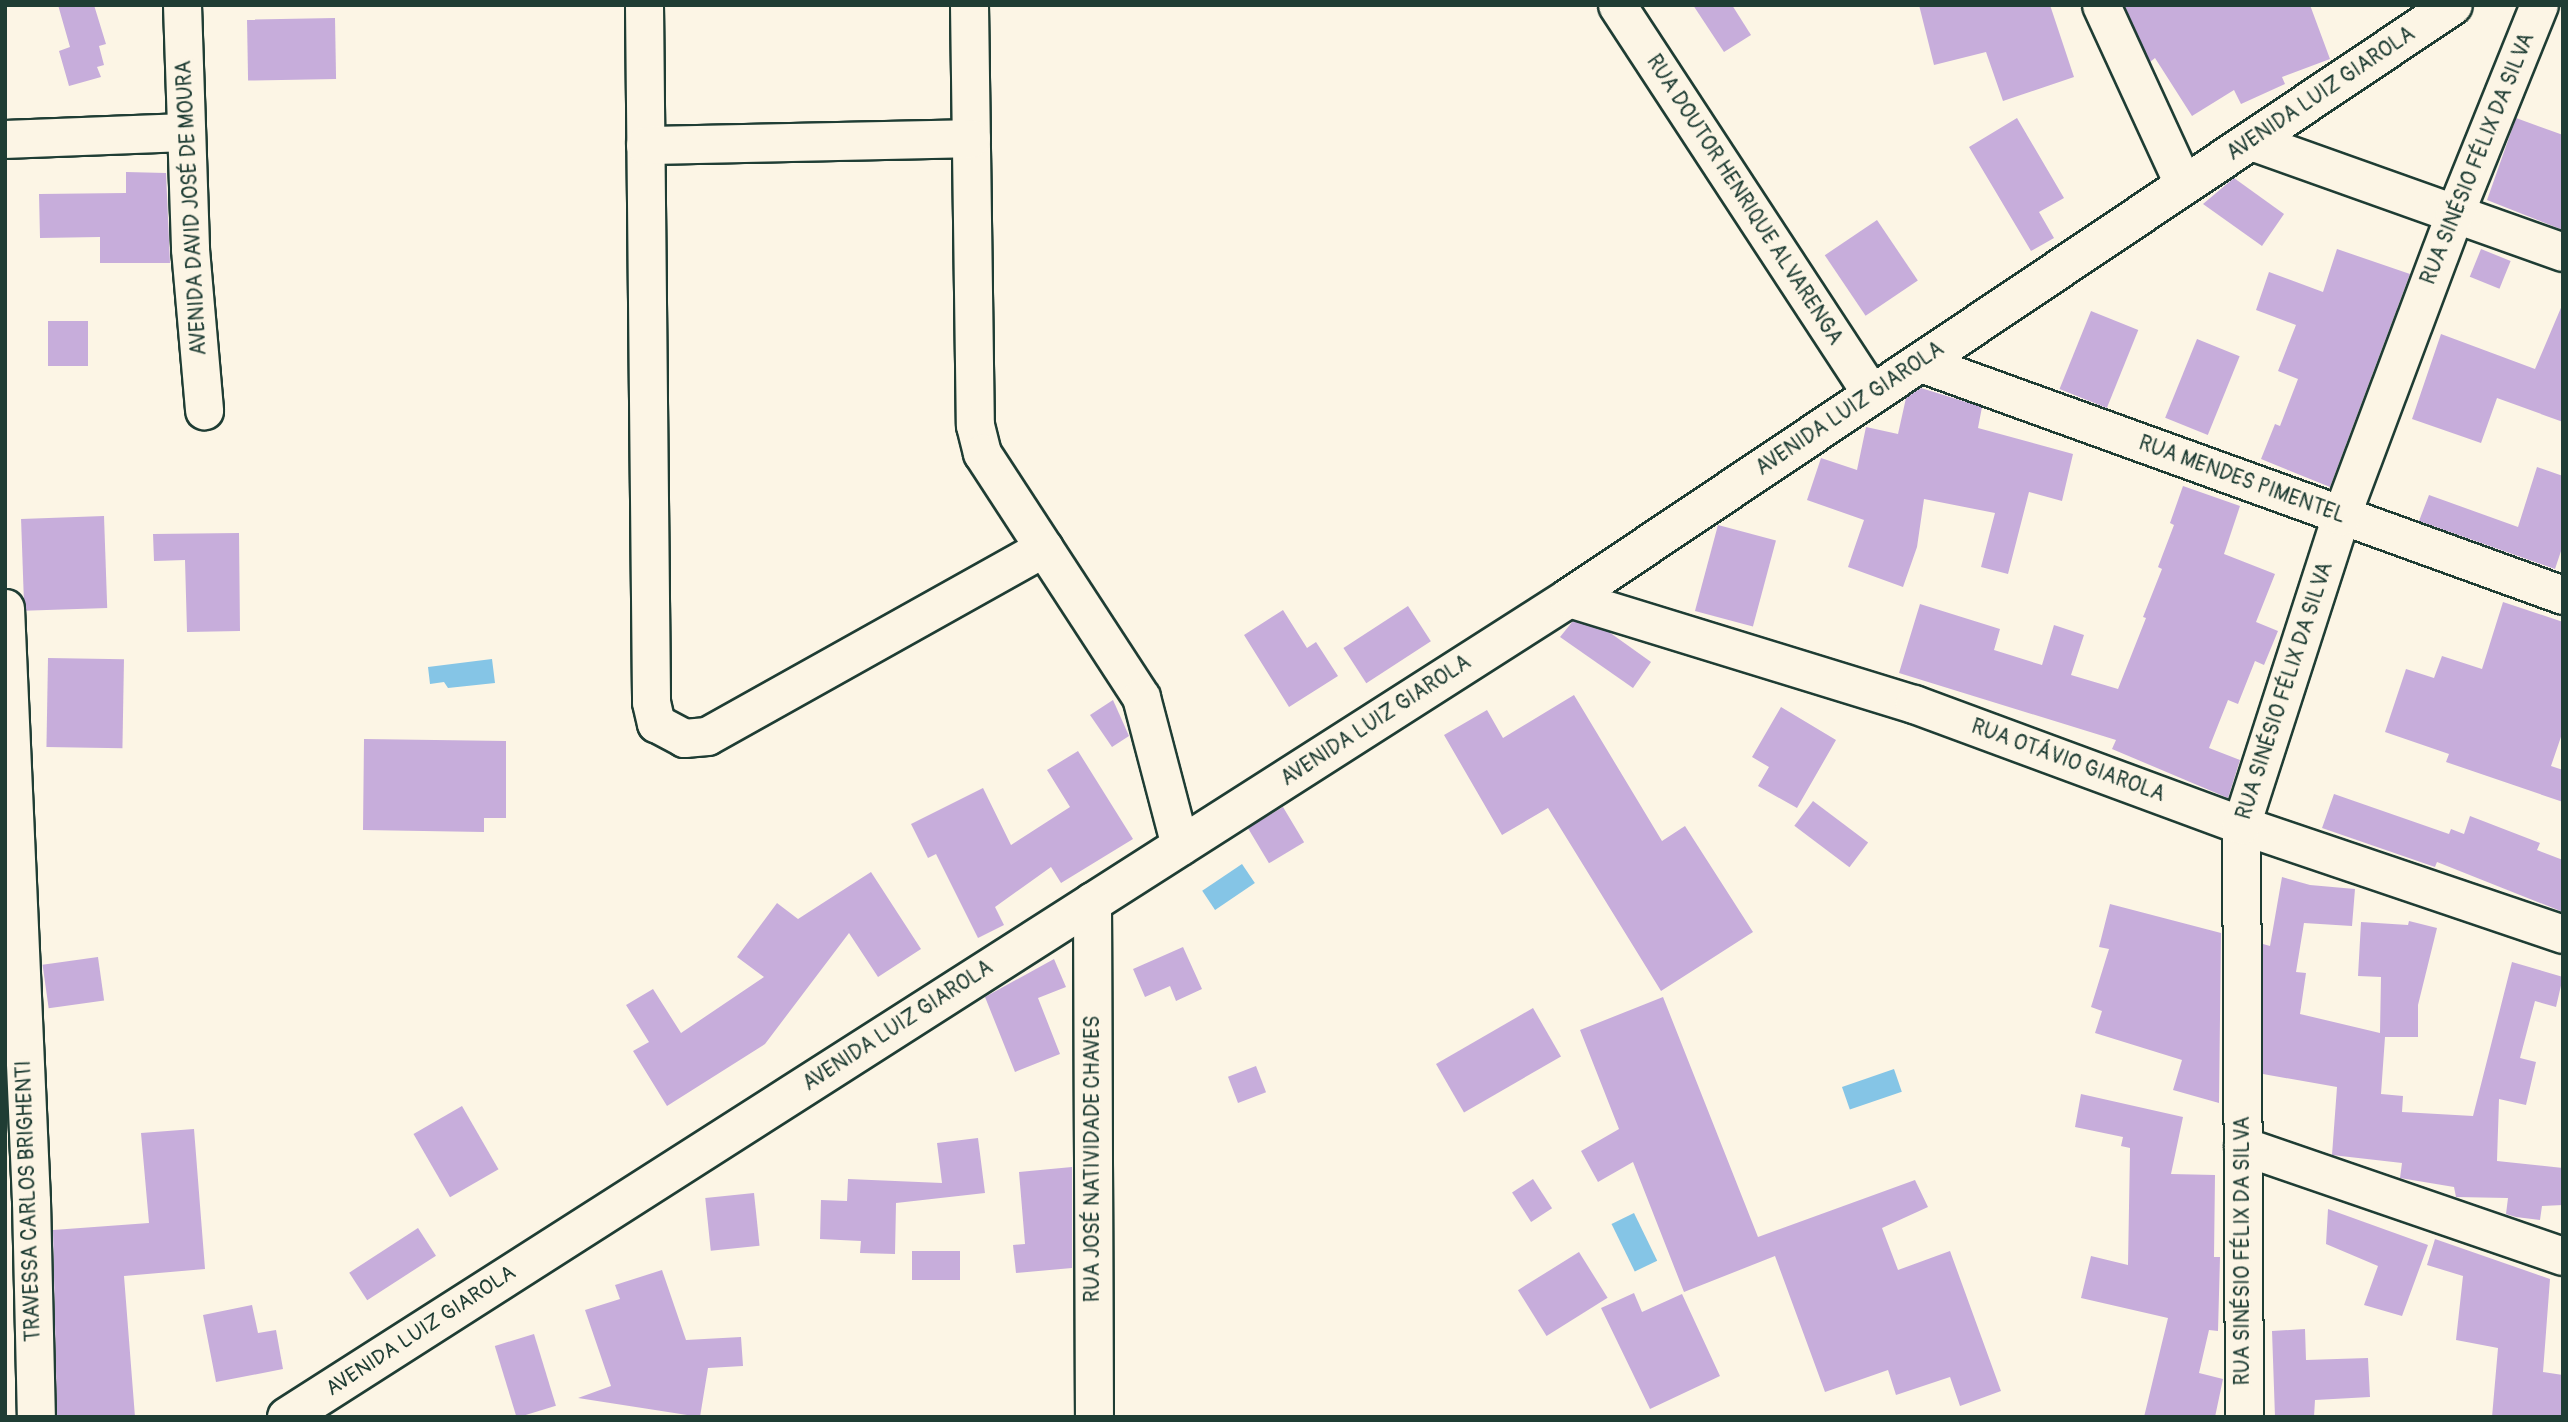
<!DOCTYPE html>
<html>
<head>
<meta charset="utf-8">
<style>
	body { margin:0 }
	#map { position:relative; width:2568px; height:1422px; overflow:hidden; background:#fcf5e5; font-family:Pangolin,sans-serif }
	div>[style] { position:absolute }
	.water>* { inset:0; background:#85c5e6; transform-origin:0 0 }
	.building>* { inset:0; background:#c7addb; transform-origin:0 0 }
	.roads { filter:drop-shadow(2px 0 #1f3d34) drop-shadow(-2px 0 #1f3d34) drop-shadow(0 2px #1f3d34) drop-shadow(0 -2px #1f3d34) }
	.minor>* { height:37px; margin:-18.5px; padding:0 18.5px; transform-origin:18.5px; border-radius:18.5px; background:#fcf5e5 }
	.tertiary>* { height:38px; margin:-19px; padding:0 19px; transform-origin:19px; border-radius:19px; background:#fcf5e5 }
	span { translate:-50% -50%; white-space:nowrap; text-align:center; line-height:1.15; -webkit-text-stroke:5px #fcf5e5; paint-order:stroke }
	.street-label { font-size:21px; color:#1f3d34 }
	.frame { position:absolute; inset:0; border:7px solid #1f3d34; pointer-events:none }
</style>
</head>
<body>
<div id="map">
	<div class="water">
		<i style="clip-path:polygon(492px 659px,495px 683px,448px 688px,444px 682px,430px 684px,428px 667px)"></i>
		<i style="left:1242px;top:864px;width:23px;height:48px;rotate:56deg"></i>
		<i style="left:1894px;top:1069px;width:24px;height:55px;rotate:71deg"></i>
		<i style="left:1634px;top:1213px;width:53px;height:25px;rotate:64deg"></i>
	</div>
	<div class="building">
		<i style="clip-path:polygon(58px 5px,94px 5px,106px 44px,99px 46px,104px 65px,97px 67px,101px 77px,69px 86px,59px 51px,70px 47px)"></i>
		<i style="clip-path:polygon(1693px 5px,1732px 5px,1751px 35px,1724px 52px)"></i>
		<i style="clip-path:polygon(1919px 5px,2050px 5px,2074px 77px,2003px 101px,1986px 52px,1934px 65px)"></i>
		<i style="clip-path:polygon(2124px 5px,2310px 5px,2330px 59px,2282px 77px,2285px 84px,2241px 104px,2234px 90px,2192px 116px,2155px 58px,2150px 62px)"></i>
		<i style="left:335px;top:18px;width:61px;height:88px;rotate:89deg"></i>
		<i style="clip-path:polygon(2017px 118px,2064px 198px,2039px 212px,2054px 238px,2031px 251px,1969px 147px)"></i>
		<i style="clip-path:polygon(2516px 118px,2563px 135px,2563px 230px,2487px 200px)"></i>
		<i style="clip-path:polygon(126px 172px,166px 173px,170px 263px,100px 263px,100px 237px,40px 238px,39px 194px,126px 193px)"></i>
		<i style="clip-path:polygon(2234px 178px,2284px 214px,2262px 246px,2203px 204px)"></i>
		<i style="left:1877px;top:220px;width:73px;height:63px;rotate:56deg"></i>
		<i style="clip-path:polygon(2337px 249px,2410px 274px,2330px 487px,2261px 459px,2275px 424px,2280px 426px,2298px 379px,2278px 371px,2296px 325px,2256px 310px,2269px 272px,2323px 292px)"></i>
		<i style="left:2481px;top:249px;width:32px;height:30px;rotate:22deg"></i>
		<i style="clip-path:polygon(2563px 303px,2563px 422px,2497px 398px,2481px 443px,2412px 419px,2441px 334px,2535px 369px)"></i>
		<i style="left:2091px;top:311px;width:51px;height:84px;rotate:22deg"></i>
		<i style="left:48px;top:321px;width:40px;height:45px"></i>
		<i style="left:2197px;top:339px;width:46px;height:85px;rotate:22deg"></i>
		<i style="clip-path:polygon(1921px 388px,1982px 407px,1978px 428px,2073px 454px,2062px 501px,2029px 492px,2008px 574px,1981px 567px,1995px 513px,1924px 499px,1917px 547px,1903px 587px,1848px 567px,1864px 520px,1807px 500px,1821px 458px,1857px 470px,1866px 427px,1898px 434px,1906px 398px)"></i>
		<i style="clip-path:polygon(2537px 467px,2563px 476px,2563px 545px,2555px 569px,2419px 521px,2429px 495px,2518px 527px)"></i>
		<i style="clip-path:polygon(2183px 486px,2240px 506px,2224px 554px,2275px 574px,2256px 622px,2278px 631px,2264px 665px,2255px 661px,2238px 704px,2228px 700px,2209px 748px,2240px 760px,2228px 798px,2112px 749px,2116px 740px,1899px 673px,1920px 604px,2000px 629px,1994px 650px,2042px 665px,2054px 625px,2084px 635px,2071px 675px,2118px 689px,2146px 618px,2143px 617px,2162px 569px,2158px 567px,2174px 525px,2170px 523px)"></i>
		<i style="left:104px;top:516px;width:92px;height:83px;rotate:88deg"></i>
		<i style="left:1718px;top:525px;width:60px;height:89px;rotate:15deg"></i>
		<i style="clip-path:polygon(239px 533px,240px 631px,187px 632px,185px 560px,154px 561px,153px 534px)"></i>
		<i style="clip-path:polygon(2503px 602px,2563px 622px,2563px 731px,2551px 766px,2563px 770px,2563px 802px,2446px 762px,2449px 754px,2385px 732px,2406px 669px,2434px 678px,2442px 656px,2482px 669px)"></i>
		<i style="left:1408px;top:606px;width:42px;height:77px;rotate:57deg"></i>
		<i style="clip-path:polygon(1283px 610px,1307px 648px,1316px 642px,1338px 676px,1289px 707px,1244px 635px)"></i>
		<i style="clip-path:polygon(1573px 621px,1609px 632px,1651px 662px,1633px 688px,1560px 637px)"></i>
		<i style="left:48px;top:658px;width:76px;height:89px;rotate:1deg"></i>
		<i style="clip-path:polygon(1574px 695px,1662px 841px,1685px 826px,1753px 932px,1661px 991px,1548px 808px,1502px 835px,1444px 735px,1487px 710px,1503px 738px)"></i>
		<i style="clip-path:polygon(1113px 700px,1129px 736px,1112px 747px,1090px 715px)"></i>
		<i style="clip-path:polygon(1781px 707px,1836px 740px,1797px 808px,1758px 786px,1769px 767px,1752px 757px)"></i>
		<i style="clip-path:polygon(364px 739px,506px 741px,506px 818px,484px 818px,484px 832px,363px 830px)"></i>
		<i style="clip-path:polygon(1078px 751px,1133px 839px,1061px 883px,1051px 867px,995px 907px,1004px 925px,978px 938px,936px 854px,928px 858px,911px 824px,983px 788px,1011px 845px,1070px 807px,1047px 770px)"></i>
		<i style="clip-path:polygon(2334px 794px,2449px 834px,2451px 829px,2464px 834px,2470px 816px,2540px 843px,2537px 850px,2563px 860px,2563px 912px,2437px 862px,2435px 867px,2322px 828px)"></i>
		<i style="left:1813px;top:801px;width:69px;height:31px;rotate:37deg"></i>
		<i style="left:1283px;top:807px;width:41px;height:41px;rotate:59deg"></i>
		<i style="clip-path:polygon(871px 872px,921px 949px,878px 977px,849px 933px,765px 1044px,667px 1106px,633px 1051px,649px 1042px,626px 1005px,653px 989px,681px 1033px,764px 977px,737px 957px,777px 903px,798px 919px)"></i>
		<i style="clip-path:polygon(2282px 877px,2310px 885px,2355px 889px,2352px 926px,2304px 923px,2296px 972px,2306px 973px,2300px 1014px,2380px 1033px,2381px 977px,2358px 976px,2361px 922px,2408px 925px,2409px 921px,2437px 928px,2418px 1005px,2418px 1037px,2385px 1037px,2381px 1094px,2403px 1096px,2402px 1112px,2473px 1116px,2512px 962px,2563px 977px,2556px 1007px,2535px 1001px,2520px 1058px,2536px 1062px,2526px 1105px,2499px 1099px,2497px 1161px,2563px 1168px,2563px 1205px,2542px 1206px,2540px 1220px,2516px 1217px,2506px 1214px,2508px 1198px,2456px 1197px,2454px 1187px,2400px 1178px,2402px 1163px,2332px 1155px,2337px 1087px,2263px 1074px,2263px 944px,2270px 946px)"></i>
		<i style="clip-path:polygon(2110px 904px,2221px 933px,2219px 1103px,2173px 1090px,2182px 1060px,2095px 1033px,2102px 1011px,2091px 1007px,2109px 949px,2099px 947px)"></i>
		<i style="clip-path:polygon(1183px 947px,1202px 989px,1176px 1001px,1170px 986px,1145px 997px,1133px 969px)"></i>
		<i style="left:98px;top:957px;width:44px;height:56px;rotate:82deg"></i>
		<i style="clip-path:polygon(1054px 959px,1066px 987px,1038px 998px,1060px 1054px,1015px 1072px,985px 997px)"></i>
		<i style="clip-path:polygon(1663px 997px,1758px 1237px,1915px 1180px,1928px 1207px,1882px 1228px,1898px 1270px,1950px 1251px,2001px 1391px,1960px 1406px,1950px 1377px,1896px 1395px,1888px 1370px,1825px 1392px,1775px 1256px,1684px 1292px,1633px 1162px,1598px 1182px,1581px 1151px,1619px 1129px,1580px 1030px)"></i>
		<i style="left:1533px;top:1008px;width:56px;height:112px;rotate:60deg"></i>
		<i style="left:1256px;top:1066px;width:28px;height:30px;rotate:69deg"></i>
		<i style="clip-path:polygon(2081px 1094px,2183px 1117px,2171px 1174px,2215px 1175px,2214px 1257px,2220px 1257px,2218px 1331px,2209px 1330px,2199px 1373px,2223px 1379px,2215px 1417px,2144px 1417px,2168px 1318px,2081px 1298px,2091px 1256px,2128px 1265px,2130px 1148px,2121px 1146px,2123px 1137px,2075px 1127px)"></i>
		<i style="left:462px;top:1106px;width:73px;height:56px;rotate:60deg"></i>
		<i style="clip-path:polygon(194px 1129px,205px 1269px,124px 1276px,135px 1417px,57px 1417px,53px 1230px,149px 1223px,141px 1133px)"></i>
		<i style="clip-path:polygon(978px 1138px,985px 1193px,896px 1203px,895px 1254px,860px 1253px,861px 1241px,820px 1239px,821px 1200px,847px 1201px,848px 1179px,942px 1183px,937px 1143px)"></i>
		<i style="clip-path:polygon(1072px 1167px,1072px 1268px,1016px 1273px,1013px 1245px,1025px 1244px,1019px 1172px)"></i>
		<i style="left:1533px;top:1179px;width:35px;height:25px;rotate:57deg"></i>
		<i style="left:754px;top:1193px;width:53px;height:49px;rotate:84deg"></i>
		<i style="clip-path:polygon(2328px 1209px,2428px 1245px,2402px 1316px,2364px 1305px,2378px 1266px,2326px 1244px)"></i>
		<i style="left:418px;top:1228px;width:33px;height:82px;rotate:57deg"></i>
		<i style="clip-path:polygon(2435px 1239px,2550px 1279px,2543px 1372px,2563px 1375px,2563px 1417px,2492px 1417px,2498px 1348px,2456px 1340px,2463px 1276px,2427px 1265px)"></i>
		<i style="left:960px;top:1251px;width:29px;height:48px;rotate:90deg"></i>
		<i style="left:1579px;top:1252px;width:54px;height:72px;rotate:58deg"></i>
		<i style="clip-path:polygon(662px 1270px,686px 1340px,741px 1337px,743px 1366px,708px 1368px,700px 1417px,578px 1398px,611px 1386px,585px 1310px,620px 1299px,615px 1285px)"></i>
		<i style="clip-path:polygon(1634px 1293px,1642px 1312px,1682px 1294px,1720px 1376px,1650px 1409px,1601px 1308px)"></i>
		<i style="clip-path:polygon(252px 1305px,258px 1333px,276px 1330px,283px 1369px,216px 1382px,203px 1315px)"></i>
		<i style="clip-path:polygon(2305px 1329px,2306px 1360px,2368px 1358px,2370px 1397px,2315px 1400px,2314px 1417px,2275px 1417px,2272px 1331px)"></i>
		<i style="left:534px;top:1334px;width:75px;height:41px;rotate:73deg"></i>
	</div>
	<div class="roads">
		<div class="minor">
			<i style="left:182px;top:5px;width:244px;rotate:88.1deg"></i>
			<i style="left:190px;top:249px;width:162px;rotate:85deg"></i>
			<i style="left:644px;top:5px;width:697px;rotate:89.42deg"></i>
			<i style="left:651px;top:702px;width:22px;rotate:77deg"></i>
			<i style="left:656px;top:723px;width:32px;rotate:28deg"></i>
			<i style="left:684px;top:738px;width:23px;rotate:-5deg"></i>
			<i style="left:707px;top:736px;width:386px;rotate:-29.2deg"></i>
			<i style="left:969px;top:5px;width:420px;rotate:89.2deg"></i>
			<i style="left:975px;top:425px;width:29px;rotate:76deg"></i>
			<i style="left:982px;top:453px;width:291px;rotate:56.9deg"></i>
			<i style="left:1141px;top:697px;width:154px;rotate:75.3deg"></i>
			<i style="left:1617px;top:5px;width:465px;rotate:56.8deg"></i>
			<i style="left:2101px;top:5px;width:196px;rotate:65.3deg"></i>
			<i style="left:5px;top:139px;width:181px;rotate:-2.2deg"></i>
			<i style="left:2254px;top:142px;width:328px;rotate:19.6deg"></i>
			<i style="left:645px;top:145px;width:326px;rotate:-1.2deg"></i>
			<i style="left:1921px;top:363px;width:683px;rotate:19.87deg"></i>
			<i style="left:1569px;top:598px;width:361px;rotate:17.1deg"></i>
			<i style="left:1914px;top:704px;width:349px;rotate:20.3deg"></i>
			<i style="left:2241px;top:825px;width:340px;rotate:18.7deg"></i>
			<i style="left:5px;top:608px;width:594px;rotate:87.49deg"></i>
			<i style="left:31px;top:1201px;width:216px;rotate:88.7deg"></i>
			<i style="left:1092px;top:901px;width:516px;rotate:89.78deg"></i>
			<i style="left:2243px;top:1146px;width:338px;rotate:19deg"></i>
			<i style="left:2244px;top:1417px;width:592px;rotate:-90.29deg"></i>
			<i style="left:2241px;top:825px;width:325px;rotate:-72.1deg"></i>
			<i style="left:2341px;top:516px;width:322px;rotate:-69.4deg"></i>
			<i style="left:2454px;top:215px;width:227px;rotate:-68deg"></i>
		</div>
		<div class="tertiary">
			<i style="left:287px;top:1417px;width:1521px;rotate:-32.57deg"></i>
			<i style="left:1569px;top:598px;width:1064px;rotate:-33.85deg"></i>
		</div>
	</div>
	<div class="street-label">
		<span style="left:2321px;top:94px;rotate:-34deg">AVENIDA LUIZ GIAROLA</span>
		<span style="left:2478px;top:159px;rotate:-68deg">RUA SINÉSIO FÉLIX DA SILVA</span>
		<span style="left:1744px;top:200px;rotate:57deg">RUA DOUTOR HENRIQUE ALVARENGA</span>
		<span style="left:192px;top:208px;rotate:-93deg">AVENIDA DAVID JOSÉ DE MOURA</span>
		<span style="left:1850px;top:409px;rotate:-34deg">AVENIDA LUIZ GIAROLA</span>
		<span style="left:2242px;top:480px;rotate:20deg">RUA MENDES PIMENTEL</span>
		<span style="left:2285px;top:691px;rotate:-72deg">RUA SINÉSIO FÉLIX DA SILVA</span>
		<span style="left:1376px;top:721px;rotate:-33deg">AVENIDA LUIZ GIAROLA</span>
		<span style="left:2068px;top:761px;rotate:20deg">RUA OTÁVIO GIAROLA</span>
		<span style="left:898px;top:1026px;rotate:-33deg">AVENIDA LUIZ GIAROLA</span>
		<span style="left:1093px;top:1159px;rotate:-90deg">RUA JOSÉ NATIVIDADE CHAVES</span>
		<span style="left:29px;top:1201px;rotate:-92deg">TRAVESSA CARLOS BRIGHENTI</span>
		<span style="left:2243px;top:1251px;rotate:-90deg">RUA SINÉSIO FÉLIX DA SILVA</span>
		<span style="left:421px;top:1331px;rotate:-33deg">AVENIDA LUIZ GIAROLA</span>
	</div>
	<div class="frame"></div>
</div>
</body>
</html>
